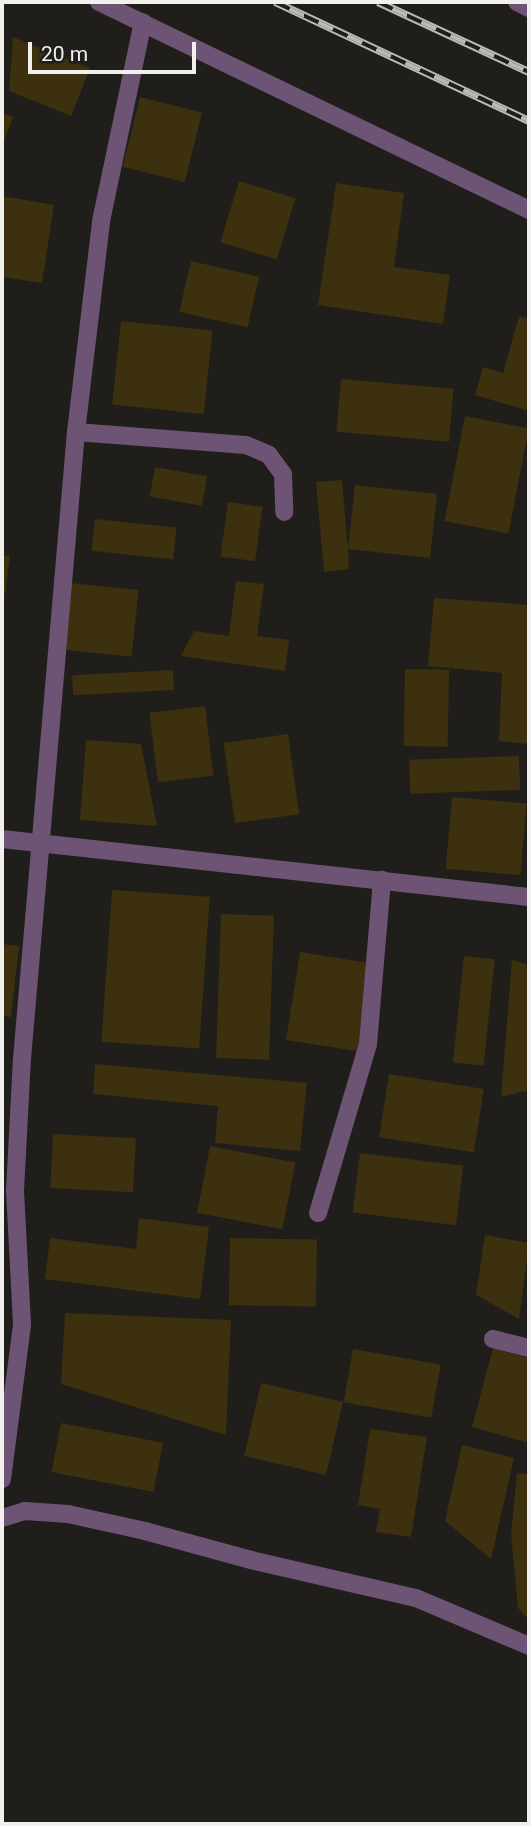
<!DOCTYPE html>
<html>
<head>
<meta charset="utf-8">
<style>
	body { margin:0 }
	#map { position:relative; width:531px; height:1826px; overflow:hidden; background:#1f1e1a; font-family:Roboto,sans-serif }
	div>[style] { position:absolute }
	.building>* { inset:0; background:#3c300f; transform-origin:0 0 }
	.minor>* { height:18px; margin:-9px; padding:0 9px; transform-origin:9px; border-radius:9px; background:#6e5474 }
	.rail>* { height:8px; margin-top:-4px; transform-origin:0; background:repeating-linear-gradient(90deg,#1f1e1a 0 16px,#bab9b6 0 32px); box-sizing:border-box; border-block:2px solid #bab9b6 }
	span { translate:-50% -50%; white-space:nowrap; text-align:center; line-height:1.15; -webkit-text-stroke:7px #1f1e1a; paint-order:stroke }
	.frame { position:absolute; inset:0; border:4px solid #f1f0ed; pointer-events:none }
	.scale { position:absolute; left:28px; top:42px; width:168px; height:32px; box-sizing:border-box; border:4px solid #f1f0ed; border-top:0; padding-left:9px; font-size:21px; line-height:24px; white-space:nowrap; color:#f1f0ed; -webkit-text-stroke:5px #1f1e1a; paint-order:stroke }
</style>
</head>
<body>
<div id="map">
	<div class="building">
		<i style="clip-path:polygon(13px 37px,90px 68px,71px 116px,9px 91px)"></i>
		<i style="left:140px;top:97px;width:64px;height:72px;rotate:14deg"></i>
		<i style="clip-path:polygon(2px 113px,13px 117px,2px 146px)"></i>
		<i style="left:239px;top:181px;width:59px;height:64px;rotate:17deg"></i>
		<i style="clip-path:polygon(336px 183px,404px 193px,394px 267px,450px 275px,443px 324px,318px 305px)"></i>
		<i style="clip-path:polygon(2px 196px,54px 205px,42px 283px,2px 277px)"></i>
		<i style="left:191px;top:261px;width:70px;height:52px;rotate:13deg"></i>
		<i style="clip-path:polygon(519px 316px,529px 319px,529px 411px,475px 395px,483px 367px,503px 373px)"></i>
		<i style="left:121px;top:321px;width:92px;height:84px;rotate:6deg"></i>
		<i style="left:341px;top:379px;width:113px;height:53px;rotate:5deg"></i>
		<i style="left:465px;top:416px;width:65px;height:107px;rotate:11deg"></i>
		<i style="left:155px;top:467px;width:53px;height:30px;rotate:10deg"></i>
		<i style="clip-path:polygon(342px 480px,348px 549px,355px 485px,437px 494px,430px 558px,348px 549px,349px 569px,324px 572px,316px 482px)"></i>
		<i style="left:228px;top:502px;width:35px;height:55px;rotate:8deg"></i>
		<i style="left:95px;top:519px;width:82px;height:32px;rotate:6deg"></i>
		<i style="clip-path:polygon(2px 555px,10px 556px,3px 607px,2px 606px)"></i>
		<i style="clip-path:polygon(236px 581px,264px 584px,257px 636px,289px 640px,285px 671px,181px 656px,194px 631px,229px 636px)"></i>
		<i style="left:71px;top:583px;width:68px;height:67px;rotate:6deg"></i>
		<i style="clip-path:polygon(434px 598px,529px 605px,529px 744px,499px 741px,502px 673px,428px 666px)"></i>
		<i style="left:405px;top:669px;width:44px;height:77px;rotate:1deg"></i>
		<i style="left:173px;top:670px;width:20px;height:101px;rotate:87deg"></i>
		<i style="left:205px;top:706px;width:70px;height:56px;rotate:83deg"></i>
		<i style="left:288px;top:734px;width:81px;height:65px;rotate:82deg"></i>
		<i style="clip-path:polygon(86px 740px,141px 744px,157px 826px,80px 820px)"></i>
		<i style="left:519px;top:756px;width:34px;height:110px;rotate:88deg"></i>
		<i style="left:452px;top:797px;width:75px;height:72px;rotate:5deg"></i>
		<i style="left:112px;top:890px;width:98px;height:152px;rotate:4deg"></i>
		<i style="left:221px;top:914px;width:53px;height:144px;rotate:2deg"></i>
		<i style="clip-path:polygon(2px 944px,19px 946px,11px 1017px,2px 1016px)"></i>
		<i style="left:300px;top:952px;width:73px;height:89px;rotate:9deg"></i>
		<i style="left:464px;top:956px;width:31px;height:107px;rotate:6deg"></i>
		<i style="clip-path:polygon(512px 960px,529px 965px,529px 1090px,501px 1097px)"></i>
		<i style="clip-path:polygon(95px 1064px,307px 1083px,300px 1151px,215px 1143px,218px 1106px,93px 1094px)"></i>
		<i style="left:389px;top:1074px;width:96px;height:64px;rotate:9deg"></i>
		<i style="left:53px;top:1134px;width:83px;height:54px;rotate:3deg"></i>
		<i style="left:210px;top:1146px;width:87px;height:68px;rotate:11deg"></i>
		<i style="left:360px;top:1153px;width:104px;height:60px;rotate:7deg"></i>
		<i style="clip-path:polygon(139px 1218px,209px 1227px,200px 1299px,45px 1279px,50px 1238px,136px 1249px)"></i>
		<i style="clip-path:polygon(485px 1235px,529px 1243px,519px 1319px,476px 1295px)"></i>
		<i style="left:230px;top:1238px;width:87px;height:67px;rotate:1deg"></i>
		<i style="clip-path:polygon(65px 1313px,231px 1320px,226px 1435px,61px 1384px)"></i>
		<i style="clip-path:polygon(493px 1348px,529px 1358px,529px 1443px,472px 1427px)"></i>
		<i style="left:353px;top:1349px;width:89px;height:54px;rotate:10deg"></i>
		<i style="left:261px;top:1383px;width:84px;height:75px;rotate:13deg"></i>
		<i style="left:61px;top:1423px;width:104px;height:50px;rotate:11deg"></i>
		<i style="clip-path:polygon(370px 1429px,427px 1437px,411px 1537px,376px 1532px,380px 1509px,358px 1505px)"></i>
		<i style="clip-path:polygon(462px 1445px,514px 1458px,491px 1559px,445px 1521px)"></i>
		<i style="clip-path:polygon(517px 1473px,529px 1474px,528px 1619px,518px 1608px,511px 1534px)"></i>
	</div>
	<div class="minor">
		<i style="left:99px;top:2px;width:478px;rotate:25.8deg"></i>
		<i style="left:517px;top:2px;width:13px;rotate:27deg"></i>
		<i style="left:76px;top:432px;width:170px;rotate:4.4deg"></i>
		<i style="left:246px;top:445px;width:25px;rotate:23deg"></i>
		<i style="left:269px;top:455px;width:24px;rotate:54deg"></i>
		<i style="left:283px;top:474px;width:38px;rotate:88deg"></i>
		<i style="left:2px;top:839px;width:530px;rotate:6.28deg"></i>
		<i style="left:318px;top:1213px;width:176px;rotate:-73.5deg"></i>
		<i style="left:368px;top:1044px;width:165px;rotate:-85.1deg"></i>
		<i style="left:493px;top:1339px;width:37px;rotate:14deg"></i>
		<i style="left:2px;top:1479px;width:156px;rotate:-82.6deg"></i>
		<i style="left:22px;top:1324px;width:133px;rotate:-93deg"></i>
		<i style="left:15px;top:1191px;width:132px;rotate:-87deg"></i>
		<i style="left:22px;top:1059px;width:629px;rotate:-85.08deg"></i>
		<i style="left:76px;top:432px;width:212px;rotate:-83.2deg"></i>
		<i style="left:101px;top:221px;width:203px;rotate:-78.1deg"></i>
		<i style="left:2px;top:1518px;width:24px;rotate:-17deg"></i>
		<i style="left:25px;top:1511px;width:43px;rotate:4deg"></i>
		<i style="left:68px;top:1514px;width:79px;rotate:12.4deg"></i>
		<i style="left:145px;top:1531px;width:110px;rotate:15.3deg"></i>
		<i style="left:251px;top:1560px;width:169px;rotate:13deg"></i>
		<i style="left:416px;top:1598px;width:123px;rotate:23deg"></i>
	</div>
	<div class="rail">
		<i style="left:275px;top:2px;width:280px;rotate:25.1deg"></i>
		<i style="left:378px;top:2px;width:166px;rotate:24.9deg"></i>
	</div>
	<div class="frame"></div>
	<div class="scale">20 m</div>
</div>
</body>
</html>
